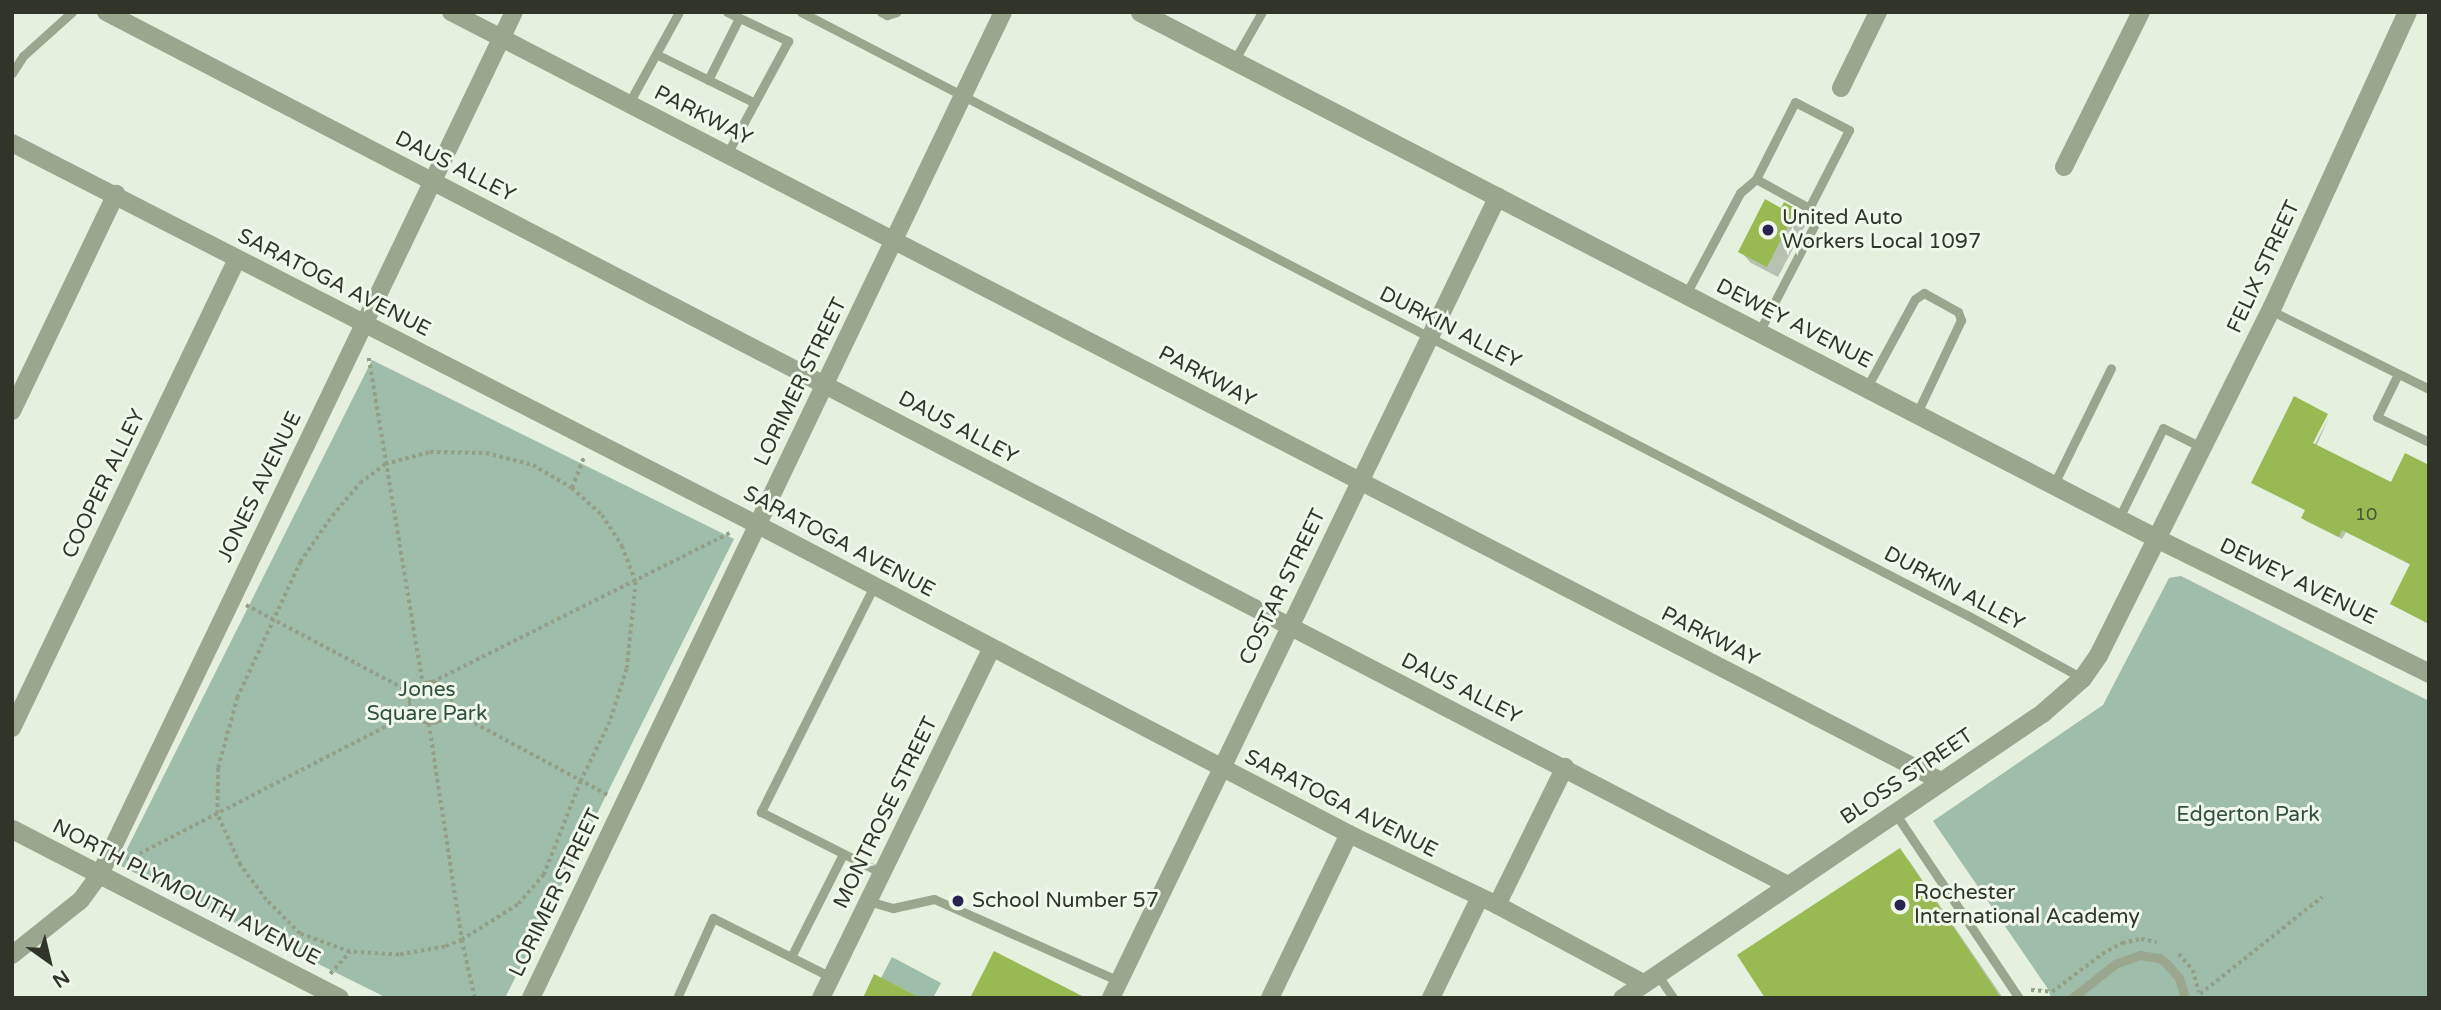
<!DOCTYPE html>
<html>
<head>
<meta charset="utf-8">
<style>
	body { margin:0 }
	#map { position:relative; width:2441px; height:1010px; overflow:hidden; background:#e5f0de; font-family:"Varela Round",sans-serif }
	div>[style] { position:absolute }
	.green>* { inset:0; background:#9fbdab }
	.shadow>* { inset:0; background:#0003 }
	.building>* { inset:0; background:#99ba52 }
	.path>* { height:3.5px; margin-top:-1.75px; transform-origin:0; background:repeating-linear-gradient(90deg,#94a086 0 3.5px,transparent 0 7px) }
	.path>.ring { margin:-1.75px; padding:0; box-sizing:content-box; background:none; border:3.5px solid #94a086; border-radius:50% }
	.service>* { height:9px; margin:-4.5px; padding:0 4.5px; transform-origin:4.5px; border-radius:4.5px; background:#9aa78e }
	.minor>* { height:18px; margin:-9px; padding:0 9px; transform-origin:9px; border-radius:9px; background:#9aa78e }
	.tertiary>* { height:19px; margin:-9.5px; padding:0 9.5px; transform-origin:9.5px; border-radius:9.5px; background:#9aa78e }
	.dots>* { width:19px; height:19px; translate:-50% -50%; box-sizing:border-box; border:4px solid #eff8ea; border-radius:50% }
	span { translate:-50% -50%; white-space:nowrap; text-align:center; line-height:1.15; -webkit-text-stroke:6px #eff8ea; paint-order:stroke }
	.number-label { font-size:18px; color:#4b5633 }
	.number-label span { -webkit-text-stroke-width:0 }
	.street-label { font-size:21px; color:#313529 }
	.poi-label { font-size:21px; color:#313529 }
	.left { translate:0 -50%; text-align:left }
	.park-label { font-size:21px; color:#30513e }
	.frame { position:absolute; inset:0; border:14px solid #313529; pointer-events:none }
	.north { position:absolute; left:14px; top:926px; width:70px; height:70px; -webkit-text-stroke:5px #eff8ea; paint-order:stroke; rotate:146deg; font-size:19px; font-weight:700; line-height:28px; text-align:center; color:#313529 }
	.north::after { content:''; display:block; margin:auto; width:24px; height:32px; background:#313529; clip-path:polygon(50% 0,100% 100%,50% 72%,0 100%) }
</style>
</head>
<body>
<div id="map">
	<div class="green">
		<i style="clip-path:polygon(372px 360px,734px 539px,505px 998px,387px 998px,119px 865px)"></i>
		<i style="clip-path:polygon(2181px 576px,2429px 701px,2429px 998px,2051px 998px,2048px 989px,1933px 821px,2103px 705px,2169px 578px)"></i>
		<i style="clip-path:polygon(892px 957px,941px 983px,933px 998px,921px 998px,881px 978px)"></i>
	</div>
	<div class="shadow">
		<i style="clip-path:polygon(1796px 211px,1807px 222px,1778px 277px,1751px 263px,1740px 251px)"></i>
		<i style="clip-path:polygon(2329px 417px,2316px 447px,2392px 485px,2429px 624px,2392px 604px,2411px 565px,2346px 532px,2342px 539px,2306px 521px,2303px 518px,2307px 511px,2253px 482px,2308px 450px,2311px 452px)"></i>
		<i style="clip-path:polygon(1899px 850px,1910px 862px,2003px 998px,1767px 998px)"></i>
	</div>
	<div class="building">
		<i style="clip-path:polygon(1765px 199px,1781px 208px,1784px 202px,1797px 209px,1767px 267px,1738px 252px)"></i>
		<i style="clip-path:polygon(2294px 396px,2328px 414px,2313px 443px,2391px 482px,2405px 453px,2429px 465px,2429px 624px,2390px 604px,2410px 564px,2342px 530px,2339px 537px,2301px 518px,2305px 510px,2251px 483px)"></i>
		<i style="clip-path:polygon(1900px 848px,2001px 998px,1765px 998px,1737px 955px)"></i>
		<i style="clip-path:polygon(994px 951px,1086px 998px,970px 998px)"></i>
		<i style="clip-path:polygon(874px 974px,921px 998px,863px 998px)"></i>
	</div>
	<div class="path">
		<i style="left:369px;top:358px;width:330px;rotate:80.6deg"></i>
		<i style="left:430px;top:452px;width:56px;rotate:1deg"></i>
		<i style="left:486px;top:453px;width:49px;rotate:14.3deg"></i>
		<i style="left:533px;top:465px;width:45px;rotate:30.5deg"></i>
		<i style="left:572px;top:488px;width:40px;rotate:42deg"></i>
		<i style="left:602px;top:515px;width:37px;rotate:57deg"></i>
		<i style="left:622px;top:546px;width:39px;rotate:69deg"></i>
		<i style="left:636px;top:582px;width:87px;rotate:95.9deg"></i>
		<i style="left:627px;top:669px;width:56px;rotate:107.8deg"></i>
		<i style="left:610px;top:722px;width:66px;rotate:116.2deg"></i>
		<i style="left:581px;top:781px;width:101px;rotate:111.5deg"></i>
		<i style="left:544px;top:875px;width:40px;rotate:131deg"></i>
		<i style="left:518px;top:905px;width:66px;rotate:148deg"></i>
		<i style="left:462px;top:940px;width:18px;rotate:158deg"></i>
		<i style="left:445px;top:947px;width:47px;rotate:170.1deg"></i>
		<i style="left:399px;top:955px;width:49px;rotate:-176.5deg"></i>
		<i style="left:350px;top:952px;width:53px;rotate:-160.2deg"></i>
		<i style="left:300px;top:934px;width:48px;rotate:-135deg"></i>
		<i style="left:266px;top:900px;width:44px;rotate:-126.6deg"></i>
		<i style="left:240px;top:865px;width:56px;rotate:-114.3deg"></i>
		<i style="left:217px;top:814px;width:46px;rotate:-88.8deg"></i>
		<i style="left:218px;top:768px;width:73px;rotate:-74.8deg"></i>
		<i style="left:237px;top:698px;width:150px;rotate:-65.1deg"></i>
		<i style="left:300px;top:562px;width:56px;rotate:-55.2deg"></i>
		<i style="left:332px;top:516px;width:43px;rotate:-49.7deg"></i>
		<i style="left:360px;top:483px;width:31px;rotate:-37deg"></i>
		<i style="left:385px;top:464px;width:47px;rotate:-14.9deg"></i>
		<i style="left:572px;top:488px;width:34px;rotate:-69deg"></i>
		<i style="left:246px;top:605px;width:188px;rotate:27.9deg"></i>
		<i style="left:432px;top:682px;width:335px;rotate:-26.6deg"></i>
		<i class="ring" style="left:410px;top:682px;width:38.5px;height:38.5px"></i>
		<i style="left:450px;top:710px;width:182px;rotate:28.3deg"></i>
		<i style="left:429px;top:724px;width:219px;rotate:81.3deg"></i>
		<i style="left:462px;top:940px;width:59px;rotate:77.4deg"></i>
		<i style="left:127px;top:860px;width:321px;rotate:-27.3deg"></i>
		<i style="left:2179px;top:954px;width:21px;rotate:49deg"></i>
		<i style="left:2193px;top:970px;width:23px;rotate:75deg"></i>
		<i style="left:330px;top:974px;width:30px;rotate:-48deg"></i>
		<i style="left:2031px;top:990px;width:21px;rotate:5deg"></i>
		<i style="left:2052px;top:992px;width:63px;rotate:-37.2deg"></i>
		<i style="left:2102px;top:954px;width:23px;rotate:-29deg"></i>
		<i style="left:2122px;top:943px;width:19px;rotate:-12deg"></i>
		<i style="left:2141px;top:939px;width:16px;rotate:11deg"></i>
		<i style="left:2200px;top:994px;width:156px;rotate:-38.5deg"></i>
	</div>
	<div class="service">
		<i style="left:727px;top:12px;width:68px;rotate:25.4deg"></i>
		<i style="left:788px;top:41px;width:128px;rotate:118.4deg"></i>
		<i style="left:801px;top:12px;width:1313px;rotate:27.35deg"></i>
		<i style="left:1967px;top:615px;width:131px;rotate:28.7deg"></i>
		<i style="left:881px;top:12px;width:7px;rotate:27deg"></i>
		<i style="left:887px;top:15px;width:10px;rotate:-17deg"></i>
		<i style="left:656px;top:54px;width:110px;rotate:26.3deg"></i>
		<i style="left:1234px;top:61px;width:56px;rotate:-60.3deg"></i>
		<i style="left:12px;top:73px;width:20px;rotate:-57deg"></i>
		<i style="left:23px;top:56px;width:66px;rotate:-41.9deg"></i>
		<i style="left:708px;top:80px;width:69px;rotate:-63.4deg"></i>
		<i style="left:629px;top:103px;width:104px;rotate:-61.2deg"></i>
		<i style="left:1756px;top:179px;width:60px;rotate:28.7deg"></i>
		<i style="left:1686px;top:294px;width:115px;rotate:-61.9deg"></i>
		<i style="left:1740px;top:193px;width:21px;rotate:-41deg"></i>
		<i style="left:1756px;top:179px;width:86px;rotate:-63.1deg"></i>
		<i style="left:1795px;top:102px;width:61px;rotate:27.4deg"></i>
		<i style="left:1849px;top:130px;width:88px;rotate:117.1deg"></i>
		<i style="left:1809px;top:208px;width:17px;rotate:69deg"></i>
		<i style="left:1815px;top:224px;width:122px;rotate:117.4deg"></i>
		<i style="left:2270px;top:310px;width:178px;rotate:26.4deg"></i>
		<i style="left:2398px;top:374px;width:48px;rotate:116deg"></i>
		<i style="left:2377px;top:417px;width:58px;rotate:25.7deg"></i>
		<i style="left:1867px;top:387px;width:100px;rotate:-61.4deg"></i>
		<i style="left:1915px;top:299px;width:11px;rotate:-34deg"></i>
		<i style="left:1924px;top:293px;width:39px;rotate:29deg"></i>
		<i style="left:1958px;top:312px;width:9px;rotate:69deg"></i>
		<i style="left:1961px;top:320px;width:103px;rotate:115.3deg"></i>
		<i style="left:2054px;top:484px;width:129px;rotate:-63.8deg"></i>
		<i style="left:2119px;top:518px;width:100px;rotate:-63.9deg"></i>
		<i style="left:2163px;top:428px;width:42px;rotate:26.6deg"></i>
		<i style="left:874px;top:586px;width:253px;rotate:116.6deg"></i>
		<i style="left:761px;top:812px;width:136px;rotate:26.8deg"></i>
		<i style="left:1895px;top:813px;width:223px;rotate:56.2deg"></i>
		<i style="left:868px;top:901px;width:26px;rotate:16deg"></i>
		<i style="left:893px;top:908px;width:42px;rotate:-12.4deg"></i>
		<i style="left:934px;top:899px;width:202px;rotate:23.9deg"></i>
		<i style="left:791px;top:957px;width:115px;rotate:-63.2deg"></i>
		<i style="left:1657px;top:974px;width:29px;rotate:56deg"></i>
		<i style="left:677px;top:998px;width:88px;rotate:-65.8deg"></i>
		<i style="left:713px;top:918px;width:132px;rotate:26.6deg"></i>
		<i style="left:2072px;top:998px;width:55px;rotate:-38.3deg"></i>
		<i style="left:2115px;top:964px;width:27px;rotate:-20deg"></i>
		<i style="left:2140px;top:955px;width:19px;rotate:9deg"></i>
		<i style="left:2159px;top:958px;width:9px;rotate:36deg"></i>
		<i style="left:2166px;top:963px;width:20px;rotate:49deg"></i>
		<i style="left:2179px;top:978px;width:21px;rotate:73deg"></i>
	</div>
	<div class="minor">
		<i style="left:106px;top:12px;width:1895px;rotate:27.43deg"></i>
		<i style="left:451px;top:12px;width:1677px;rotate:27.3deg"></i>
		<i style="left:1841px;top:88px;width:85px;rotate:-64deg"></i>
		<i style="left:12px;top:143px;width:838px;rotate:27.12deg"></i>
		<i style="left:758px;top:525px;width:667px;rotate:27.6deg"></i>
		<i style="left:1349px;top:834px;width:164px;rotate:25.6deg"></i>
		<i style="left:1497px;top:905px;width:166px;rotate:28.1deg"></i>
		<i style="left:2064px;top:167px;width:173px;rotate:-63.6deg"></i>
		<i style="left:12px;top:411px;width:241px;rotate:-64.4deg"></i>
		<i style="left:12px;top:728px;width:520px;rotate:-64.37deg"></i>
		<i style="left:1497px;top:905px;width:154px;rotate:-63.8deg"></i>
		<i style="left:12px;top:955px;width:88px;rotate:-38.6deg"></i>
		<i style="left:81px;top:900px;width:32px;rotate:-54deg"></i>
		<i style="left:100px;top:874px;width:956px;rotate:-64.35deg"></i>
		<i style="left:531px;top:998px;width:1093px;rotate:-64.42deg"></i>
		<i style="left:821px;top:998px;width:388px;rotate:-64deg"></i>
		<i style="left:1111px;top:998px;width:890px;rotate:-64.24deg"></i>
		<i style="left:1270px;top:998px;width:182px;rotate:-64.3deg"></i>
		<i style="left:1431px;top:998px;width:110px;rotate:-64.1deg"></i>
	</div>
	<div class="tertiary">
		<i style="left:1140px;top:12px;width:1144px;rotate:27.37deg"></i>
		<i style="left:2156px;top:538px;width:305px;rotate:26.3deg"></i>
		<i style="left:12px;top:829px;width:368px;rotate:27.3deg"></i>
		<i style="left:1622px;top:998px;width:508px;rotate:-34.16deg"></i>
		<i style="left:2042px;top:713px;width:53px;rotate:-41.2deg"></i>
		<i style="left:2082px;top:678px;width:28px;rotate:-55deg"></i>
		<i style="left:2098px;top:655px;width:394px;rotate:-63.5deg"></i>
		<i style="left:2274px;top:302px;width:319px;rotate:-65.4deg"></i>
	</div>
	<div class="dots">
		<i style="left:1768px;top:230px;background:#292352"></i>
		<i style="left:958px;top:901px;background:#292352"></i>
		<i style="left:1900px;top:905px;background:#292352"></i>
	</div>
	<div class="number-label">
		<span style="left:2366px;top:514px">10</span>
	</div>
	<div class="street-label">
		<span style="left:703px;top:116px;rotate:27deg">PARKWAY</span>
		<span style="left:455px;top:167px;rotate:27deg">DAUS ALLEY</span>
		<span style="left:2264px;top:267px;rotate:-65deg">FELIX STREET</span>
		<span style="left:334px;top:283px;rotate:27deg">SARATOGA AVENUE</span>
		<span style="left:1794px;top:324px;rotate:27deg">DEWEY AVENUE</span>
		<span style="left:1450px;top:328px;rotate:27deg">DURKIN ALLEY</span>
		<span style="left:1207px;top:377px;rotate:28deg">PARKWAY</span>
		<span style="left:801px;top:382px;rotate:-64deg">LORIMER STREET</span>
		<span style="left:958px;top:428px;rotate:28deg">DAUS ALLEY</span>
		<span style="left:104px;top:484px;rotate:-64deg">COOPER ALLEY</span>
		<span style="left:260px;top:487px;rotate:-64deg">JONES AVENUE</span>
		<span style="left:839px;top:542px;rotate:28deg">SARATOGA AVENUE</span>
		<span style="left:2298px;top:582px;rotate:26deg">DEWEY AVENUE</span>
		<span style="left:1283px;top:587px;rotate:-64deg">COSTAR STREET</span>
		<span style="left:1954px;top:589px;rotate:28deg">DURKIN ALLEY</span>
		<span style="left:1710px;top:637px;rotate:27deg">PARKWAY</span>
		<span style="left:1461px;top:689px;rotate:27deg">DAUS ALLEY</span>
		<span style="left:1907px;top:777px;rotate:-34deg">BLOSS STREET</span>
		<span style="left:1341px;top:804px;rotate:27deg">SARATOGA AVENUE</span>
		<span style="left:886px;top:813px;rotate:-64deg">MONTROSE STREET</span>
		<span style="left:186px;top:893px;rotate:27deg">NORTH PLYMOUTH AVENUE</span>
		<span style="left:556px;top:893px;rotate:-64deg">LORIMER STREET</span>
	</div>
	<div class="poi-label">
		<span class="left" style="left:1782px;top:230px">United Auto<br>Workers Local 1097</span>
		<span class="left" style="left:1914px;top:905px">Rochester<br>International Academy</span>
		<span class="left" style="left:972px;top:901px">School Number 57</span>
	</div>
	<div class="park-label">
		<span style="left:427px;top:702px">Jones<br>Square Park</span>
		<span style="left:2248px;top:815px">Edgerton Park</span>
	</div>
	<div class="frame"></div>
	<div class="north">N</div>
</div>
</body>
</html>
